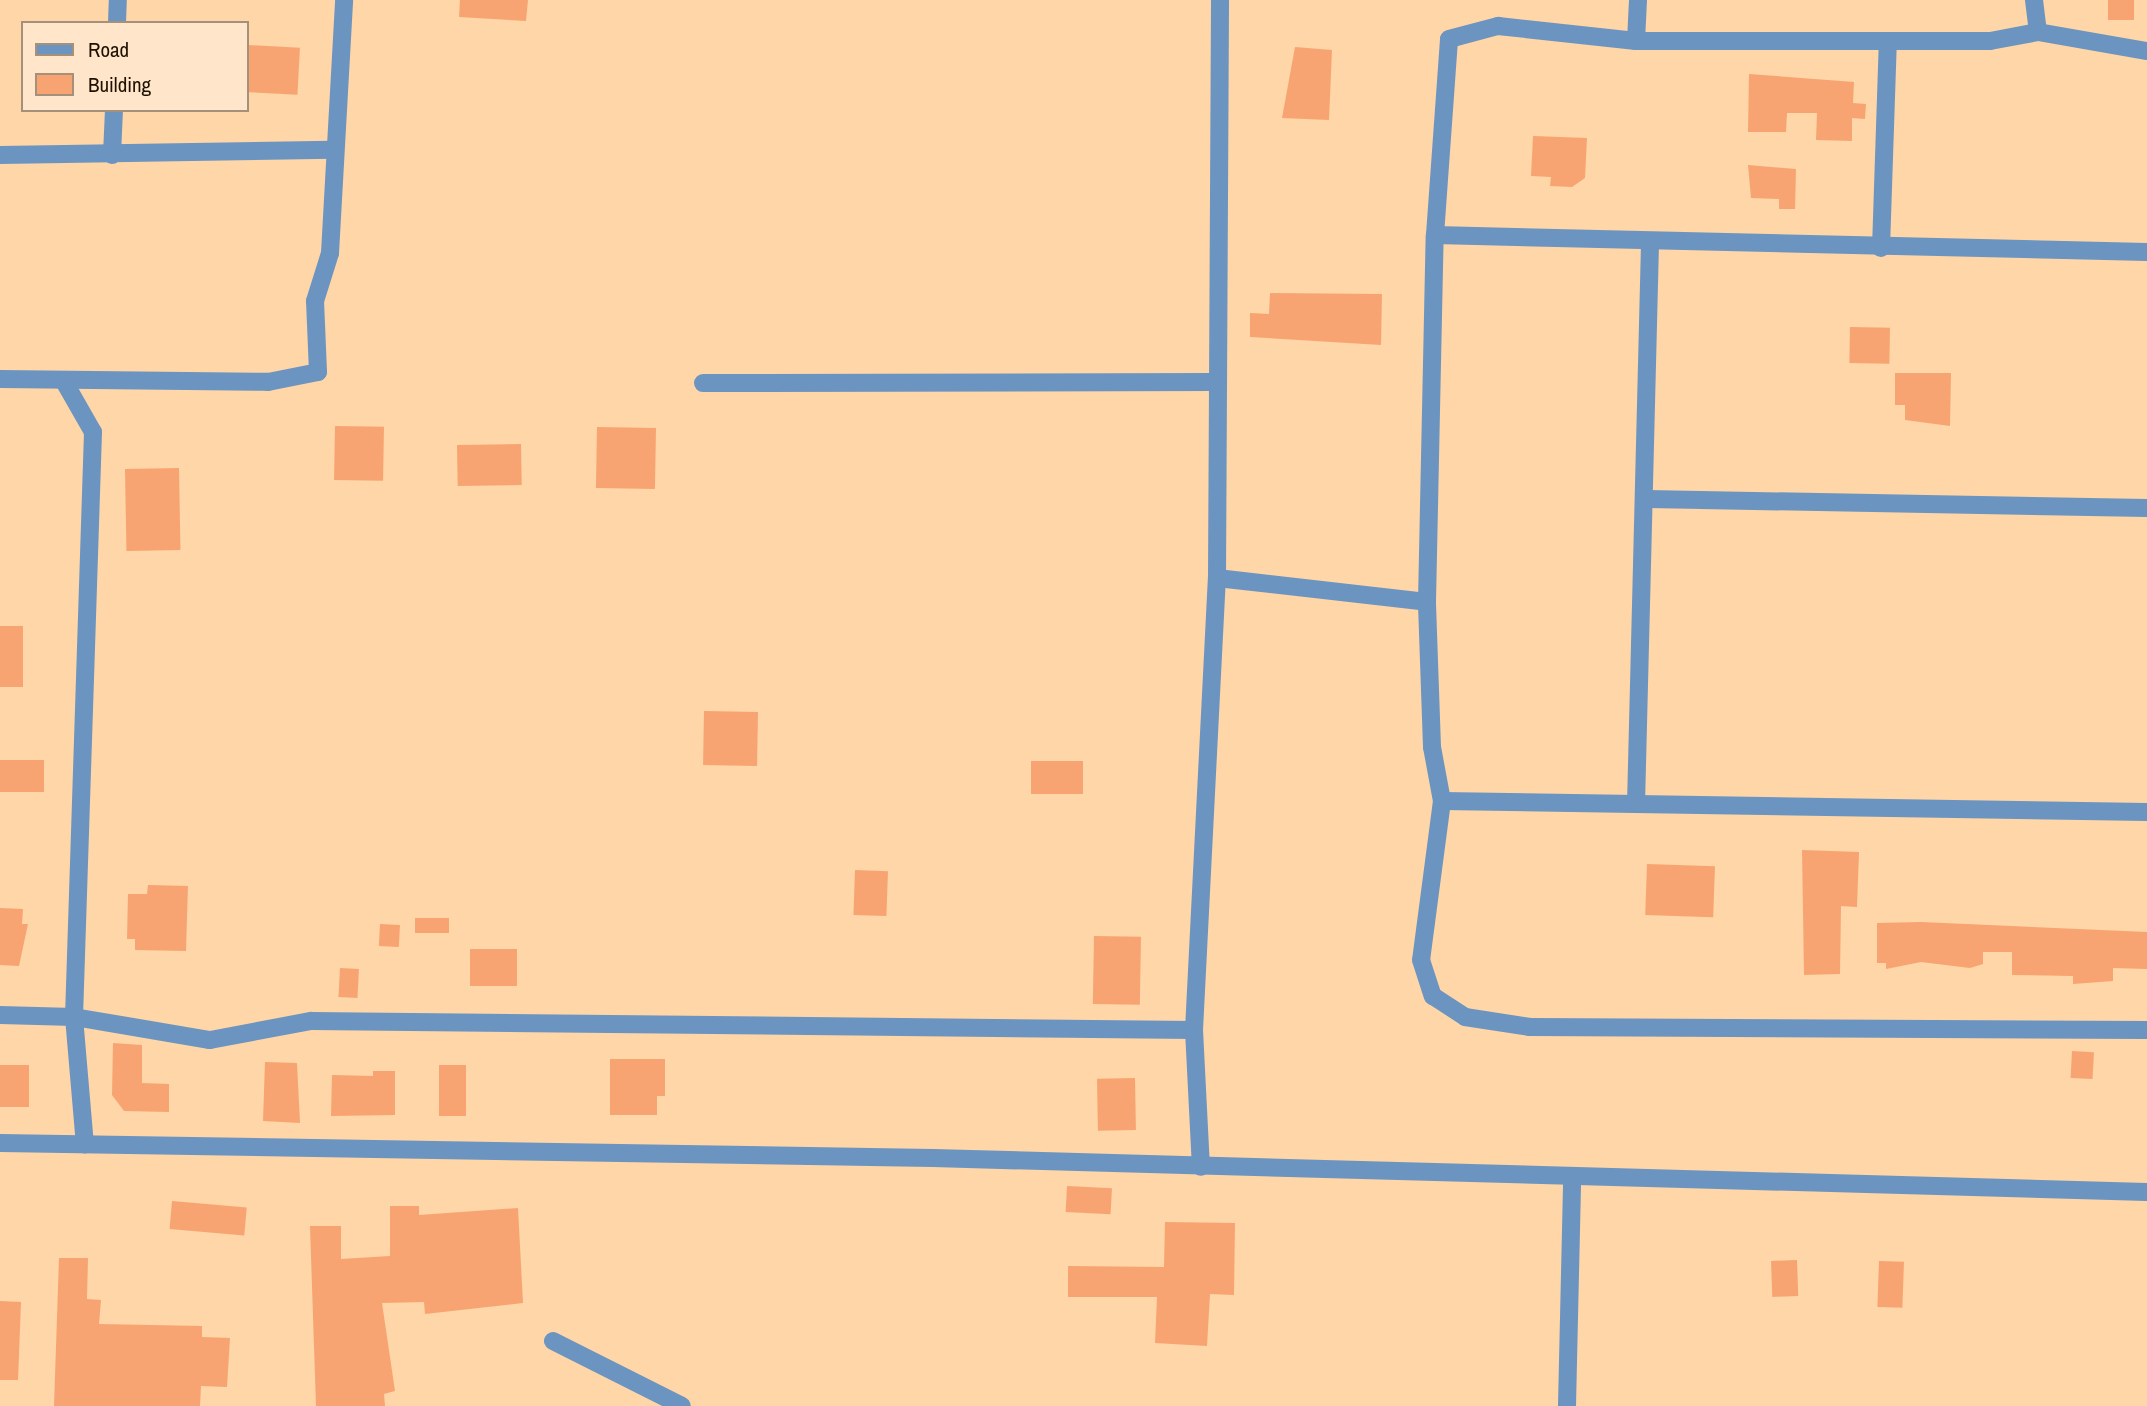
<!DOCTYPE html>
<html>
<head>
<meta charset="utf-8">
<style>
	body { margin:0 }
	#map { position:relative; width:2147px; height:1406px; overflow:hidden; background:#fed6a7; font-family:"Archivo Narrow",sans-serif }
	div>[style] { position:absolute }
	.building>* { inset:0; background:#f7a472; transform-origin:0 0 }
	.street>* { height:18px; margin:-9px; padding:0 9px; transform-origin:9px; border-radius:9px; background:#6c94c1 }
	span { translate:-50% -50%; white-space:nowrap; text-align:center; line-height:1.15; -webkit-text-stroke:5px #ffe6ca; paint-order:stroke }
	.legend { position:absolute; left:21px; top:21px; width:228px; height:91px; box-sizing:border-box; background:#ffe6ca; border:2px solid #a5917a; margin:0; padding:9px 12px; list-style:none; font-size:21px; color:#1f1102 }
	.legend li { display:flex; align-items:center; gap:14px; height:35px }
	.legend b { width:35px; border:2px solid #a5917a }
</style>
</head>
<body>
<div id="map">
	<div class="building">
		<i style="clip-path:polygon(460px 0,528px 0,526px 21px,459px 17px)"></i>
		<i style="left:2108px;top:0;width:26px;height:20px"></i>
		<i style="left:247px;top:45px;width:53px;height:47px;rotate:3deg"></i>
		<i style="clip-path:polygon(1295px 47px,1332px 50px,1329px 120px,1282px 118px)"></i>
		<i style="clip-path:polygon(1749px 74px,1854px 82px,1853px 103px,1866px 104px,1865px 119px,1852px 118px,1852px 141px,1816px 140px,1817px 113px,1787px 113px,1786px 132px,1748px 132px)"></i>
		<i style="clip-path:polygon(1533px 136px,1587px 138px,1585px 178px,1572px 187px,1550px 186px,1551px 177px,1531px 176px)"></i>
		<i style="clip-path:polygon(1748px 165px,1796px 169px,1795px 209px,1779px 209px,1779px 199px,1751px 198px)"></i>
		<i style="clip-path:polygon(1270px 293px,1382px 294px,1381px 345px,1250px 337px,1250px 313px,1269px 314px)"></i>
		<i style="left:1850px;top:327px;width:40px;height:36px;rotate:1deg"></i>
		<i style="clip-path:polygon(1895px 373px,1951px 373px,1950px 426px,1905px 420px,1905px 405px,1895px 405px)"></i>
		<i style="left:335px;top:426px;width:49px;height:54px;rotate:1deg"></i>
		<i style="left:597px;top:427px;width:59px;height:61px;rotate:1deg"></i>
		<i style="left:521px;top:444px;width:41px;height:64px;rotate:89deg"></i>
		<i style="left:179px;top:468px;width:82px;height:54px;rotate:89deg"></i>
		<i style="left:0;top:626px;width:23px;height:61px"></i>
		<i style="left:704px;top:711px;width:54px;height:54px;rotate:1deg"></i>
		<i style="left:0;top:760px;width:44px;height:32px"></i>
		<i style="left:1083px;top:761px;width:33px;height:52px;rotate:90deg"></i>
		<i style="clip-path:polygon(1802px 850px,1859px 852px,1857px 907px,1841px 906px,1840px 974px,1804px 975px)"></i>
		<i style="left:1647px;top:864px;width:68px;height:51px;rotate:2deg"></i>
		<i style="left:855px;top:870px;width:33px;height:45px;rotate:2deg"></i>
		<i style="clip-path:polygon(148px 885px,188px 886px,186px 951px,135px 950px,135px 939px,127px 939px,128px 894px,147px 894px)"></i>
		<i style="clip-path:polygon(0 908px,23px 909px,22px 924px,28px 924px,19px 966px,0 965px)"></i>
		<i style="left:415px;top:918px;width:34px;height:15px"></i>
		<i style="clip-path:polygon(1921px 922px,2147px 932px,2147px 969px,2113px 968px,2113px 981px,2073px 984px,2073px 976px,2012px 975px,2012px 952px,1983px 952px,1983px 964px,1970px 968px,1921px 962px,1886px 969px,1886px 963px,1877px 963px,1877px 923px)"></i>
		<i style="left:380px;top:924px;width:20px;height:22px;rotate:3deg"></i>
		<i style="left:1094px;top:936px;width:47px;height:68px;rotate:1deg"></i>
		<i style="left:470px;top:949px;width:47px;height:37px"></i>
		<i style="left:340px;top:968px;width:19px;height:29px;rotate:3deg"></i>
		<i style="clip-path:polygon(113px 1043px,142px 1045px,142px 1083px,169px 1084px,169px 1112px,124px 1111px,112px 1095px)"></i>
		<i style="left:2072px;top:1051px;width:22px;height:27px;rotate:3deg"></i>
		<i style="clip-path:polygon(610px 1059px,665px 1059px,665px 1096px,657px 1096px,657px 1115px,610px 1115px)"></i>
		<i style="clip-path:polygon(265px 1062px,297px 1063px,300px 1123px,263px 1121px)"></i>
		<i style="left:0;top:1065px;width:29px;height:42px"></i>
		<i style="left:439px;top:1065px;width:27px;height:51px"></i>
		<i style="clip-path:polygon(373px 1071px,395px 1071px,395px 1115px,331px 1116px,332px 1075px,373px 1076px)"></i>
		<i style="left:1135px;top:1078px;width:52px;height:38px;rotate:89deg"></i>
		<i style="left:1067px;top:1186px;width:45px;height:26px;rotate:3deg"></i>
		<i style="left:172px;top:1201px;width:75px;height:28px;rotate:5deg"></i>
		<i style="clip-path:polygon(390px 1206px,419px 1206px,419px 1215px,518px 1208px,523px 1303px,425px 1314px,424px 1302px,382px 1303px,395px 1391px,384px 1394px,385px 1406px,316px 1406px,310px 1226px,341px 1226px,341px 1259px,390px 1256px)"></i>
		<i style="clip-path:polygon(1165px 1222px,1235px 1223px,1234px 1295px,1210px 1294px,1207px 1346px,1155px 1343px,1157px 1297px,1068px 1297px,1068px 1266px,1164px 1267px)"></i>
		<i style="clip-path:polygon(59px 1258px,88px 1258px,87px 1299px,101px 1300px,99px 1324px,202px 1326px,202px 1337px,230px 1338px,227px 1387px,201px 1386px,200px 1406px,54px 1406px)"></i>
		<i style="left:1797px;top:1260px;width:36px;height:26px;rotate:88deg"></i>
		<i style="left:1879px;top:1261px;width:25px;height:46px;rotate:2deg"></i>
		<i style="clip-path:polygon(0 1301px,21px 1302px,18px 1380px,0 1380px)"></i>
	</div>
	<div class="street">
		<i style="left:2034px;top:0;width:32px;rotate:83deg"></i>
		<i style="left:2038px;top:32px;width:111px;rotate:9.9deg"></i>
		<i style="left:117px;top:23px;width:23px;rotate:-88deg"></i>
		<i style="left:1636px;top:41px;width:41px;rotate:-87.2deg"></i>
		<i style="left:0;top:155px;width:332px;rotate:-0.9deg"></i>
		<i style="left:112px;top:155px;width:45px;rotate:-87.5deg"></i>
		<i style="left:1435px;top:235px;width:712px;rotate:1.37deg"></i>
		<i style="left:1650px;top:244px;width:560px;rotate:91.43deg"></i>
		<i style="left:1636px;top:804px;width:194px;rotate:-179.1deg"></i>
		<i style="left:1442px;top:801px;width:55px;rotate:-100.5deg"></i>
		<i style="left:1432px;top:747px;width:145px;rotate:-92deg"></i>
		<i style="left:1427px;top:602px;width:367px;rotate:-88.8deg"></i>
		<i style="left:1435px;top:235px;width:196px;rotate:-85.9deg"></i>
		<i style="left:1449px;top:39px;width:51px;rotate:-14.9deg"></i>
		<i style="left:1498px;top:26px;width:139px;rotate:6.2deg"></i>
		<i style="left:1636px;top:41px;width:354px"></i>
		<i style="left:1990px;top:41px;width:49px;rotate:-10.6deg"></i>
		<i style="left:1881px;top:248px;width:207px;rotate:-88.1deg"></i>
		<i style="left:0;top:379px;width:268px;rotate:0.6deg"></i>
		<i style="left:268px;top:382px;width:51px;rotate:-11.3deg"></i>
		<i style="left:318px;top:372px;width:71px;rotate:-92.4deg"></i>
		<i style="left:315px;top:301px;width:50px;rotate:-72.6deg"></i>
		<i style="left:330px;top:253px;width:253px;rotate:-86.8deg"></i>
		<i style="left:65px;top:383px;width:56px;rotate:60.3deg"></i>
		<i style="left:93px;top:432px;width:585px;rotate:91.86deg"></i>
		<i style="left:74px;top:1017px;width:128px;rotate:85.1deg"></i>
		<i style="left:703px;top:383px;width:512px;rotate:-0.11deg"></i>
		<i style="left:1647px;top:499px;width:500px;rotate:1.03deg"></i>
		<i style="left:1217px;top:578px;width:211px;rotate:6.5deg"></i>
		<i style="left:1442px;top:801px;width:160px;rotate:97.5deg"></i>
		<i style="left:1421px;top:960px;width:38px;rotate:72deg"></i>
		<i style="left:1433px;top:996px;width:38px;rotate:33deg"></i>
		<i style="left:1465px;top:1017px;width:66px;rotate:8.7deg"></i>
		<i style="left:1530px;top:1027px;width:617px;rotate:0.28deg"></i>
		<i style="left:1636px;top:804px;width:511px;rotate:0.9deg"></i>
		<i style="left:0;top:1015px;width:74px;rotate:1.5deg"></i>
		<i style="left:74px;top:1017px;width:138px;rotate:9.6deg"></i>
		<i style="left:210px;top:1040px;width:103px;rotate:-10.7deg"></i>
		<i style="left:311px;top:1021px;width:883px;rotate:0.58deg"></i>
		<i style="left:1194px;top:1030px;width:137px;rotate:87.1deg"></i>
		<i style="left:1194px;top:1030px;width:453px;rotate:-87.1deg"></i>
		<i style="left:1217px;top:578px;width:578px;rotate:-89.7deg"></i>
		<i style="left:0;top:1143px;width:933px;rotate:0.92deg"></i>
		<i style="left:933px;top:1158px;width:1214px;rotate:1.6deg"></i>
		<i style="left:553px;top:1341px;width:144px;rotate:26.7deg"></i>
		<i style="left:1567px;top:1406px;width:226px;rotate:-88.7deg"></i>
	</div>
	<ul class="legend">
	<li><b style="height:9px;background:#6c94c1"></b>Road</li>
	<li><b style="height:19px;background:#f7a472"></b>Building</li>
	</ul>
</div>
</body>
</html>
